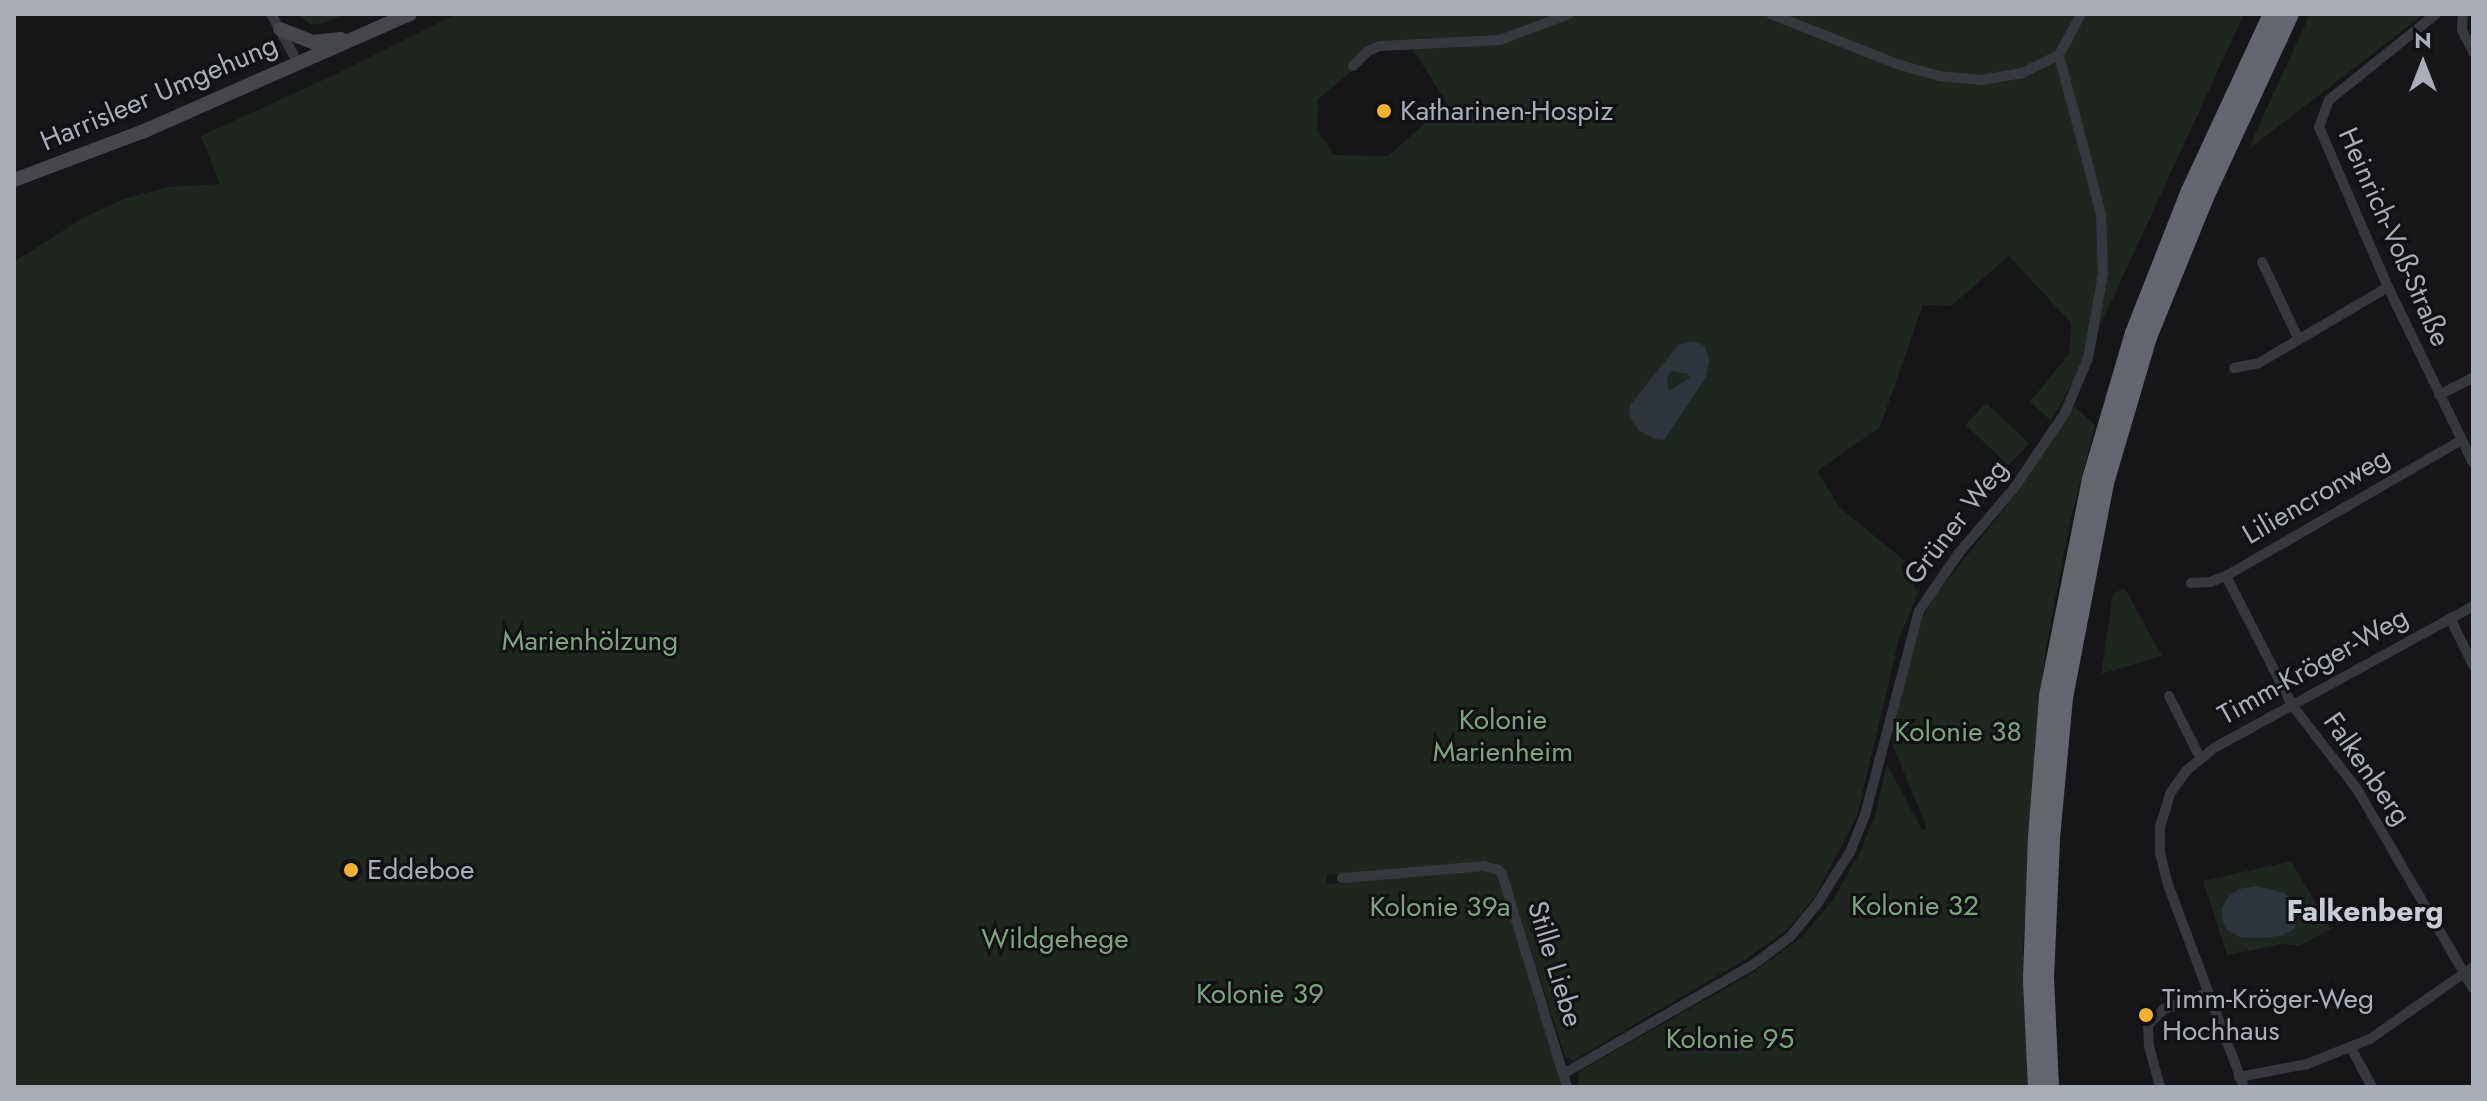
<!DOCTYPE html>
<html>
<head>
<meta charset="utf-8">
<style>
	body { margin:0 }
	#map { position:relative; width:2487px; height:1101px; overflow:hidden; background:#161618; font-family:Jost,sans-serif }
	div>[style] { position:absolute }
	.green>* { inset:0; background:#1e261f; transform-origin:0 0 }
	.water>* { inset:0; background:#2c353c }
	.street>* { height:10px; margin:-5px; padding:0 5px; transform-origin:5px; border-radius:5px; background:#37383d }
	.secondary>* { height:14px; margin:-7px; padding:0 7px; transform-origin:7px; border-radius:7px; background:#45474d }
	.highway>* { height:18px; margin:-9px; padding:0 9px; transform-origin:9px; border-radius:9px; background:#63666e }
	.dots>* { width:22px; height:22px; translate:-50% -50%; box-sizing:border-box; border:4px solid #111113; border-radius:50% }
	span { translate:-50% -50%; white-space:nowrap; text-align:center; line-height:1.15; -webkit-text-stroke:6px #111113; paint-order:stroke }
	.street-label { font-size:28px; color:#a8adb8 }
	.poi-label { font-size:28px; color:#a8adb8 }
	.left { translate:0 -50%; text-align:left }
	.park-label { font-size:28px; color:#7fa381 }
	.neighbourhood-label { font-size:30px; color:#c9ccd4; font-weight:700 }
	.frame { position:absolute; inset:0; border:16px solid #a8adb8; pointer-events:none }
	.north { position:absolute; left:2383px; top:24px; width:80px; height:80px; -webkit-text-stroke:6px #111113; paint-order:stroke; rotate:0deg; font-size:22px; font-weight:700; line-height:32px; text-align:center; color:#a8adb8 }
	.north::after { content:''; display:block; margin:auto; width:28px; height:36px; background:#a8adb8; clip-path:polygon(50% 0,100% 100%,50% 72%,0 100%) }
</style>
</head>
<body>
<div id="map">
	<div class="green">
		<i style="clip-path:polygon(297px 14px,346px 14px,320px 24px,310px 24px)"></i>
		<i style="clip-path:polygon(evenodd,456px 14px,2244px 14px,2083px 363px,2051px 421px,2030px 402px,2069px 354px,2071px 323px,2009px 256px,1951px 306px,1923px 305px,1880px 427px,1817px 471px,1839px 507px,1905px 561px,1901px 566px,1918px 592px,1899px 639px,1857px 816px,1815px 896px,1787px 930px,1746px 959px,1574px 1060px,1565px 1057px,1507px 874px,1500px 866px,1488px 861px,1327px 875px,1327px 884px,1485px 870px,1499px 877px,1563px 1087px,14px 1087px,14px 262px,83px 218px,124px 199px,167px 187px,220px 184px,201px 136px,334px 75px,456px 14px,1413px 49px,1447px 104px,1388px 156px,1334px 155px,1317px 130px,1318px 99px,1376px 51px,1413px 49px,456px 14px,1694px 341px,1706px 377px,1629px 414px,1694px 341px)"></i>
		<i style="clip-path:polygon(2310px 14px,2424px 14px,2249px 149px,2255px 134px)"></i>
		<i style="clip-path:polygon(1672px 371px,1688px 374px,1689px 378px,1669px 391px,1667px 377px)"></i>
		<i style="left:1986px;top:403px;width:59px;height:30px;rotate:43deg"></i>
		<i style="clip-path:polygon(2074px 406px,2095px 425px,2069px 526px,2046px 648px,2036px 737px,2023px 949px,2029px 1087px,1577px 1087px,1580px 1071px,1751px 974px,1803px 936px,1833px 900px,1860px 852px,1875px 816px,1887px 764px,1922px 830px,1927px 828px,1893px 746px,1892px 733px,1917px 629px,1934px 597px,2020px 489px)"></i>
		<i style="clip-path:polygon(2125px 589px,2162px 656px,2101px 674px,2113px 593px)"></i>
		<i style="clip-path:polygon(evenodd,2291px 861px,2331px 929px,2299px 946px,2285px 944px,2227px 955px,2203px 881px,2291px 861px,2257px 886px,2285px 893px,2280px 936px,2240px 937px,2257px 886px)"></i>
	</div>
	<div class="water">
		<i style="clip-path:polygon(evenodd,1694px 341px,1705px 346px,1709px 360px,1706px 377px,1664px 440px,1655px 439px,1638px 430px,1629px 414px,1630px 405px,1678px 345px,1694px 341px,1672px 371px,1688px 374px,1689px 378px,1669px 391px,1667px 377px,1672px 371px)"></i>
		<i style="clip-path:polygon(2257px 886px,2285px 893px,2298px 908px,2295px 929px,2280px 936px,2263px 938px,2240px 937px,2227px 930px,2222px 920px,2222px 907px,2229px 896px,2239px 889px)"></i>
	</div>
	<div class="street">
		<i style="left:271px;top:14px;width:56px;rotate:61.1deg"></i>
		<i style="left:1771px;top:14px;width:136px;rotate:21.6deg"></i>
		<i style="left:1897px;top:64px;width:44px;rotate:15.9deg"></i>
		<i style="left:1939px;top:76px;width:43px;rotate:5.3deg"></i>
		<i style="left:1982px;top:80px;width:41px;rotate:-9.9deg"></i>
		<i style="left:2022px;top:73px;width:41px;rotate:-25.9deg"></i>
		<i style="left:2059px;top:55px;width:47px;rotate:-61.8deg"></i>
		<i style="left:2436px;top:14px;width:137px;rotate:141.2deg"></i>
		<i style="left:2329px;top:100px;width:29px;rotate:110deg"></i>
		<i style="left:2319px;top:127px;width:174px;rotate:66.7deg"></i>
		<i style="left:2388px;top:287px;width:195px;rotate:64.2deg"></i>
		<i style="left:2463px;top:14px;width:16px;rotate:94deg"></i>
		<i style="left:2462px;top:30px;width:25px;rotate:63deg"></i>
		<i style="left:1353px;top:66px;width:21px;rotate:-45deg"></i>
		<i style="left:1368px;top:51px;width:13px;rotate:-23deg"></i>
		<i style="left:1380px;top:46px;width:120px;rotate:-2.9deg"></i>
		<i style="left:1500px;top:40px;width:74px;rotate:-20.6deg"></i>
		<i style="left:2262px;top:262px;width:86px;rotate:64.6deg"></i>
		<i style="left:2234px;top:368px;width:25px;rotate:-11deg"></i>
		<i style="left:2259px;top:363px;width:150px;rotate:-30.5deg"></i>
		<i style="left:2439px;top:395px;width:38px;rotate:-27deg"></i>
		<i style="left:2226px;top:576px;width:145px;rotate:62.9deg"></i>
		<i style="left:2292px;top:705px;width:106px;rotate:52.3deg"></i>
		<i style="left:2357px;top:789px;width:230px;rotate:59.8deg"></i>
		<i style="left:2191px;top:583px;width:19px;rotate:-3deg"></i>
		<i style="left:2210px;top:582px;width:17px;rotate:-21deg"></i>
		<i style="left:2226px;top:576px;width:272px;rotate:-30deg"></i>
		<i style="left:2450px;top:618px;width:52px;rotate:63.9deg"></i>
		<i style="left:2169px;top:696px;width:68px;rotate:63.1deg"></i>
		<i style="left:1342px;top:878px;width:143px;rotate:-4.8deg"></i>
		<i style="left:1484px;top:866px;width:15px;rotate:16deg"></i>
		<i style="left:1498px;top:870px;width:6px;rotate:45deg"></i>
		<i style="left:1502px;top:874px;width:223px;rotate:73deg"></i>
		<i style="left:2351px;top:1048px;width:44px;rotate:61.7deg"></i>
		<i style="left:1563px;top:1074px;width:220px;rotate:-29.9deg"></i>
		<i style="left:1754px;top:964px;width:45px;rotate:-36.9deg"></i>
		<i style="left:1790px;top:937px;width:43px;rotate:-50.7deg"></i>
		<i style="left:1817px;top:904px;width:62px;rotate:-57.6deg"></i>
		<i style="left:1850px;top:852px;width:40px;rotate:-68deg"></i>
		<i style="left:1865px;top:815px;width:211px;rotate:-75.2deg"></i>
		<i style="left:1919px;top:611px;width:69px;rotate:-55.6deg"></i>
		<i style="left:1958px;top:554px;width:88px;rotate:-49.6deg"></i>
		<i style="left:2015px;top:487px;width:89px;rotate:-56deg"></i>
		<i style="left:2065px;top:413px;width:60px;rotate:-67.3deg"></i>
		<i style="left:2088px;top:358px;width:85px;rotate:-79.9deg"></i>
		<i style="left:2103px;top:274px;width:60px;rotate:-91.9deg"></i>
		<i style="left:2101px;top:214px;width:164px;rotate:-104.8deg"></i>
		<i style="left:2239px;top:1077px;width:69px;rotate:-10.8deg"></i>
		<i style="left:2307px;top:1064px;width:68px;rotate:-21.6deg"></i>
		<i style="left:2370px;top:1039px;width:126px;rotate:-35deg"></i>
		<i style="left:2160px;top:1087px;width:42px;rotate:-105deg"></i>
		<i style="left:2149px;top:1046px;width:21px;rotate:-93deg"></i>
		<i style="left:2148px;top:1025px;width:23px;rotate:-45deg"></i>
		<i style="left:2164px;top:1009px;width:45px;rotate:-19.7deg"></i>
		<i style="left:2244px;top:1087px;width:216px;rotate:-110.6deg"></i>
		<i style="left:2168px;top:885px;width:33px;rotate:-104deg"></i>
		<i style="left:2160px;top:853px;width:26px;rotate:-90deg"></i>
		<i style="left:2160px;top:827px;width:37px;rotate:-73deg"></i>
		<i style="left:2171px;top:792px;width:27px;rotate:-54deg"></i>
		<i style="left:2187px;top:770px;width:35px;rotate:-39deg"></i>
		<i style="left:2214px;top:748px;width:295px;rotate:-28.7deg"></i>
	</div>
	<div class="secondary">
		<i style="left:280px;top:29px;width:35px;rotate:22deg"></i>
		<i style="left:313px;top:42px;width:28px;rotate:-6deg"></i>
		<i style="left:14px;top:180px;width:137px;rotate:-20.6deg"></i>
		<i style="left:142px;top:132px;width:293px;rotate:-23.8deg"></i>
	</div>
	<div class="highway">
		<i style="left:2037px;top:1087px;width:108px;rotate:-92.7deg"></i>
		<i style="left:2032px;top:979px;width:142px;rotate:-88deg"></i>
		<i style="left:2037px;top:837px;width:141px;rotate:-85.5deg"></i>
		<i style="left:2048px;top:696px;width:221px;rotate:-78.8deg"></i>
		<i style="left:2091px;top:479px;width:152px;rotate:-73.6deg"></i>
		<i style="left:2134px;top:333px;width:153px;rotate:-68.5deg"></i>
		<i style="left:2190px;top:191px;width:195px;rotate:-65.1deg"></i>
		<i style="left:2050px;top:1087px;width:109px;rotate:-92.6deg"></i>
		<i style="left:2045px;top:978px;width:140px;rotate:-87.5deg"></i>
		<i style="left:2051px;top:838px;width:141px;rotate:-84.7deg"></i>
		<i style="left:2064px;top:698px;width:219px;rotate:-79.2deg"></i>
		<i style="left:2105px;top:483px;width:152px;rotate:-73.6deg"></i>
		<i style="left:2148px;top:337px;width:151px;rotate:-67.8deg"></i>
		<i style="left:2205px;top:197px;width:202px;rotate:-65.1deg"></i>
	</div>
	<div class="dots">
		<i style="left:1384px;top:111px;background:#f2b134"></i>
		<i style="left:351px;top:870px;background:#f2b134"></i>
		<i style="left:2146px;top:1015px;background:#f2b134"></i>
	</div>
	<div class="street-label">
		<span style="left:159px;top:93px;rotate:-23deg">Harrisleer Umgehung</span>
		<span style="left:2394px;top:237px;rotate:66deg">Heinrich-Voß-Straße</span>
		<span style="left:2316px;top:496px;rotate:-30deg">Liliencronweg</span>
		<span style="left:1956px;top:522px;rotate:-52deg">Grüner Weg</span>
		<span style="left:2313px;top:666px;rotate:-29deg">Timm-Kröger-Weg</span>
		<span style="left:2367px;top:769px;rotate:55deg">Falkenberg</span>
		<span style="left:1555px;top:964px;rotate:73deg">Stille Liebe</span>
	</div>
	<div class="poi-label">
		<span class="left" style="left:1400px;top:111px">Katharinen-Hospiz</span>
		<span class="left" style="left:367px;top:870px">Eddeboe</span>
		<span class="left" style="left:2162px;top:1015px">Timm-Kröger-Weg<br>Hochhaus</span>
	</div>
	<div class="park-label">
		<span style="left:590px;top:641px">Marienhölzung</span>
		<span style="left:1503px;top:736px">Kolonie<br>Marienheim</span>
		<span style="left:1958px;top:732px">Kolonie 38</span>
		<span style="left:1915px;top:906px">Kolonie 32</span>
		<span style="left:1440px;top:907px">Kolonie 39a</span>
		<span style="left:1055px;top:939px">Wildgehege</span>
		<span style="left:1260px;top:994px">Kolonie 39</span>
		<span style="left:1730px;top:1039px">Kolonie 95</span>
	</div>
	<div class="neighbourhood-label">
		<span style="left:2365px;top:911px">Falkenberg</span>
	</div>
	<div class="frame"></div>
	<div class="north">N</div>
</div>
</body>
</html>
